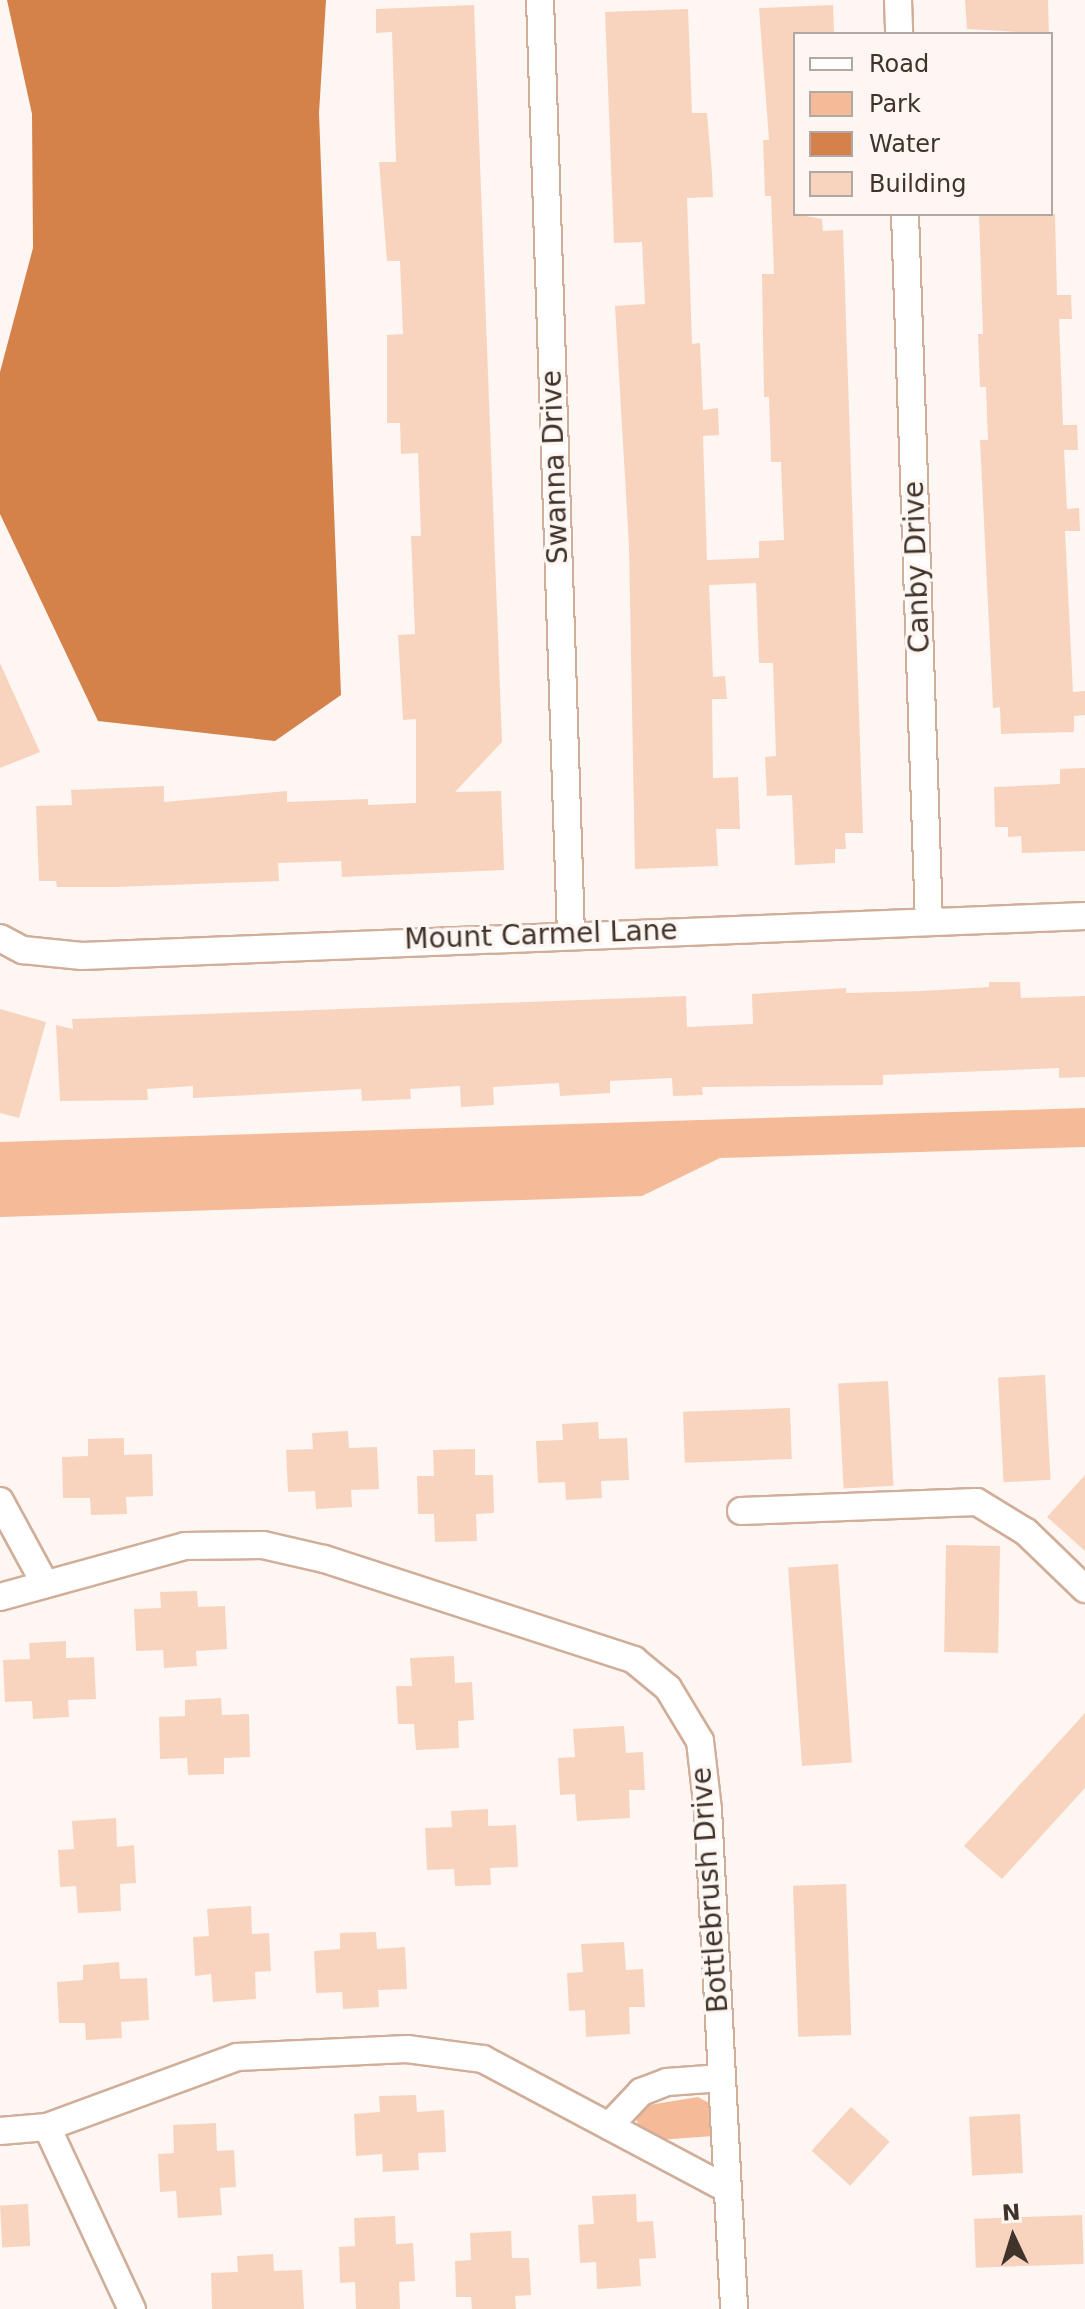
<!DOCTYPE html>
<html>
<head>
<meta charset="utf-8">
<style>
	body { margin:0 }
	#map { position:relative; width:1085px; height:2309px; overflow:hidden; background:#fdf6f2; font-family:"DejaVu Sans",sans-serif }
	div>[style] { position:absolute }
	.green>* { inset:0; background:#f5bb98 }
	.water>* { inset:0; background:#d4814a }
	.building>* { inset:0; background:#f8d4bf; transform-origin:0 0 }
	.roads { filter:drop-shadow(2px 0 #d0ae99) drop-shadow(-2px 0 #d0ae99) drop-shadow(0 2px #d0ae99) drop-shadow(0 -2px #d0ae99) }
	.street>* { height:26px; margin:-13px; padding:0 13px; transform-origin:13px; border-radius:13px; background:#fff }
	span { translate:-50% -50%; white-space:nowrap; text-align:center; line-height:1.15; -webkit-text-stroke:7px #fdf6f2; paint-order:stroke }
	.street-label { font-size:28px; color:#40332a }
	.legend { position:absolute; left:793px; top:32px; width:260px; height:184px; box-sizing:border-box; background:#fdf6f2; border:2px solid #b1a8a2; margin:0; padding:10px 14px; list-style:none; font-size:24px; color:#40332a }
	.legend li { display:flex; align-items:center; gap:16px; height:40px }
	.legend b { width:40px; border:2px solid #b1a8a2 }
	.north { position:absolute; left:973px; top:2197px; width:80px; height:80px; -webkit-text-stroke:6px #fdf6f2; paint-order:stroke; rotate:356deg; font-size:22px; font-weight:700; line-height:32px; text-align:center; color:#40332a }
	.north::after { content:''; display:block; margin:auto; width:28px; height:36px; background:#40332a; clip-path:polygon(50% 0,100% 100%,50% 72%,0 100%) }
</style>
</head>
<body>
<div id="map">
	<div class="green">
		<i style="clip-path:polygon(1085px 1108px,1085px 1147px,720px 1158px,642px 1196px,0 1217px,0 1142px)"></i>
		<i style="clip-path:polygon(698px 2097px,711px 2104px,713px 2136px,659px 2140px,641px 2131px,634px 2114px,643px 2106px)"></i>
	</div>
	<div class="water">
		<i style="clip-path:polygon(7px 0,326px 0,319px 113px,341px 695px,275px 741px,98px 721px,0 514px,0 372px,33px 248px,32px 114px)"></i>
	</div>
	<div class="building">
		<i style="clip-path:polygon(965px 0,1048px 0,1049px 34px,967px 29px)"></i>
		<i style="clip-path:polygon(474px 5px,502px 742px,455px 792px,501px 791px,504px 870px,342px 877px,341px 861px,278px 863px,279px 881px,116px 887px,57px 887px,56px 881px,39px 881px,36px 806px,72px 805px,71px 790px,164px 786px,164px 802px,287px 791px,287px 802px,368px 799px,368px 805px,416px 803px,416px 719px,403px 720px,398px 635px,415px 634px,411px 536px,421px 536px,418px 453px,401px 454px,400px 423px,387px 423px,387px 335px,403px 334px,400px 261px,387px 261px,379px 162px,396px 162px,392px 32px,376px 33px,376px 9px)"></i>
		<i style="clip-path:polygon(833px 5px,834px 32px,795px 34px,795px 214px,822px 219px,823px 231px,843px 230px,863px 833px,845px 833px,846px 849px,835px 849px,835px 863px,795px 865px,792px 795px,767px 796px,765px 757px,776px 756px,773px 663px,759px 663px,756px 583px,709px 585px,713px 677px,725px 676px,727px 699px,712px 699px,713px 778px,738px 777px,740px 829px,716px 829px,718px 866px,635px 869px,629px 546px,615px 306px,645px 304px,642px 242px,614px 243px,605px 12px,688px 9px,692px 113px,707px 113px,712px 174px,713px 197px,687px 198px,692px 344px,700px 343px,703px 410px,718px 408px,719px 435px,703px 436px,707px 560px,759px 558px,759px 541px,784px 540px,781px 462px,771px 462px,769px 397px,764px 397px,762px 274px,774px 274px,771px 196px,765px 196px,763px 140px,769px 140px,759px 8px)"></i>
		<i style="clip-path:polygon(979px 214px,1055px 214px,1057px 295px,1071px 295px,1072px 319px,1059px 319px,1063px 425px,1077px 425px,1078px 450px,1064px 450px,1067px 509px,1079px 508px,1080px 531px,1065px 531px,1073px 692px,1085px 691px,1085px 715px,1074px 716px,1074px 732px,1001px 734px,1000px 707px,993px 708px,980px 440px,988px 440px,986px 387px,980px 387px,978px 334px,983px 334px)"></i>
		<i style="clip-path:polygon(0 663px,40px 752px,0 768px)"></i>
		<i style="clip-path:polygon(1085px 768px,1085px 851px,1022px 853px,1021px 836px,1008px 837px,1008px 827px,995px 827px,994px 787px,1060px 784px,1060px 769px)"></i>
		<i style="clip-path:polygon(989px 982px,1020px 982px,1021px 998px,1085px 996px,1085px 1077px,1059px 1078px,1059px 1068px,883px 1075px,883px 1085px,702px 1087px,703px 1095px,673px 1096px,672px 1078px,610px 1081px,610px 1093px,560px 1096px,559px 1083px,493px 1087px,494px 1105px,461px 1107px,460px 1086px,410px 1089px,411px 1099px,362px 1101px,361px 1089px,193px 1098px,193px 1086px,147px 1089px,148px 1100px,60px 1101px,56px 1025px,73px 1029px,72px 1019px,686px 996px,687px 1027px,753px 1024px,752px 994px,846px 988px,846px 993px,922px 991px,989px 987px)"></i>
		<i style="clip-path:polygon(0 1009px,46px 1022px,19px 1118px,0 1113px)"></i>
		<i style="left:1045px;top:1375px;width:105px;height:47px;rotate:87deg"></i>
		<i style="left:888px;top:1381px;width:105px;height:50px;rotate:87deg"></i>
		<i style="left:790px;top:1408px;width:51px;height:107px;rotate:88deg"></i>
		<i style="clip-path:polygon(598px 1422px,599px 1439px,627px 1438px,629px 1480px,601px 1481px,602px 1498px,566px 1500px,565px 1482px,538px 1483px,536px 1441px,563px 1440px,562px 1424px)"></i>
		<i style="clip-path:polygon(348px 1431px,349px 1448px,377px 1447px,379px 1489px,351px 1490px,352px 1507px,316px 1509px,315px 1491px,288px 1492px,286px 1450px,313px 1449px,312px 1433px)"></i>
		<i style="clip-path:polygon(124px 1438px,124px 1455px,152px 1454px,153px 1496px,126px 1497px,127px 1514px,91px 1515px,90px 1498px,63px 1498px,62px 1457px,88px 1456px,88px 1439px)"></i>
		<i style="clip-path:polygon(475px 1449px,475px 1475px,493px 1475px,494px 1513px,476px 1514px,477px 1541px,435px 1542px,434px 1514px,418px 1514px,417px 1476px,434px 1476px,433px 1450px)"></i>
		<i style="clip-path:polygon(1085px 1475px,1085px 1551px,1047px 1517px)"></i>
		<i style="left:946px;top:1545px;width:54px;height:107px;rotate:1deg"></i>
		<i style="left:838px;top:1564px;width:199px;height:50px;rotate:86deg"></i>
		<i style="clip-path:polygon(197px 1591px,198px 1607px,225px 1606px,227px 1649px,196px 1651px,197px 1666px,164px 1668px,163px 1650px,136px 1651px,134px 1609px,161px 1608px,160px 1592px)"></i>
		<i style="clip-path:polygon(66px 1641px,66px 1658px,94px 1657px,96px 1699px,68px 1700px,69px 1717px,33px 1719px,32px 1701px,5px 1702px,3px 1660px,30px 1659px,29px 1643px)"></i>
		<i style="clip-path:polygon(454px 1656px,455px 1683px,472px 1682px,474px 1720px,458px 1721px,459px 1748px,416px 1750px,414px 1724px,398px 1724px,396px 1686px,412px 1686px,410px 1658px)"></i>
		<i style="clip-path:polygon(221px 1698px,222px 1715px,249px 1714px,250px 1757px,224px 1758px,224px 1774px,188px 1775px,187px 1758px,160px 1759px,159px 1717px,185px 1716px,185px 1700px)"></i>
		<i style="clip-path:polygon(1085px 1713px,1085px 1788px,1002px 1879px,964px 1846px)"></i>
		<i style="clip-path:polygon(624px 1726px,626px 1753px,643px 1752px,645px 1790px,629px 1790px,630px 1818px,577px 1821px,575px 1794px,560px 1795px,558px 1758px,575px 1757px,573px 1729px)"></i>
		<i style="clip-path:polygon(488px 1809px,488px 1826px,516px 1825px,518px 1867px,490px 1868px,491px 1885px,455px 1886px,454px 1869px,427px 1870px,425px 1828px,452px 1827px,451px 1811px)"></i>
		<i style="clip-path:polygon(116px 1818px,117px 1847px,134px 1845px,136px 1883px,120px 1884px,121px 1911px,78px 1913px,76px 1886px,60px 1887px,58px 1850px,74px 1849px,72px 1821px)"></i>
		<i style="left:846px;top:1884px;width:151px;height:53px;rotate:88deg"></i>
		<i style="clip-path:polygon(251px 1906px,252px 1934px,269px 1933px,271px 1971px,255px 1972px,256px 1999px,213px 2002px,211px 1974px,195px 1976px,193px 1937px,209px 1936px,207px 1909px)"></i>
		<i style="clip-path:polygon(376px 1932px,377px 1949px,405px 1947px,407px 1989px,378px 1990px,379px 2007px,343px 2009px,342px 1992px,316px 1993px,314px 1951px,340px 1949px,340px 1933px)"></i>
		<i style="clip-path:polygon(624px 1942px,626px 1970px,643px 1969px,645px 2007px,629px 2007px,630px 2034px,586px 2037px,585px 2010px,569px 2011px,567px 1973px,583px 1972px,581px 1944px)"></i>
		<i style="clip-path:polygon(119px 1962px,120px 1979px,147px 1978px,149px 2020px,121px 2022px,122px 2038px,86px 2040px,85px 2023px,59px 2023px,57px 1982px,83px 1980px,83px 1965px)"></i>
		<i style="clip-path:polygon(416px 2095px,417px 2112px,444px 2110px,446px 2152px,418px 2153px,419px 2170px,383px 2172px,382px 2154px,356px 2156px,354px 2114px,380px 2112px,379px 2096px)"></i>
		<i style="left:851px;top:2107px;width:52px;height:59px;rotate:42deg"></i>
		<i style="left:1020px;top:2114px;width:59px;height:51px;rotate:87deg"></i>
		<i style="clip-path:polygon(216px 2123px,217px 2151px,234px 2150px,236px 2187px,220px 2188px,222px 2215px,178px 2218px,176px 2191px,160px 2192px,158px 2154px,174px 2153px,173px 2125px)"></i>
		<i style="clip-path:polygon(636px 2194px,637px 2222px,653px 2221px,656px 2258px,639px 2259px,641px 2286px,597px 2289px,596px 2262px,580px 2263px,578px 2225px,594px 2224px,592px 2196px)"></i>
		<i style="left:28px;top:2204px;width:42px;height:28px;rotate:87deg"></i>
		<i style="left:1082px;top:2215px;width:49px;height:108px;rotate:88deg"></i>
		<i style="clip-path:polygon(395px 2216px,396px 2244px,413px 2243px,415px 2281px,399px 2282px,400px 2309px,356px 2309px,355px 2282px,340px 2283px,339px 2247px,355px 2246px,354px 2218px)"></i>
		<i style="clip-path:polygon(511px 2231px,512px 2258px,529px 2258px,531px 2295px,515px 2296px,516px 2309px,472px 2309px,471px 2297px,456px 2297px,455px 2261px,471px 2260px,470px 2233px)"></i>
		<i style="clip-path:polygon(273px 2254px,274px 2271px,302px 2270px,304px 2309px,212px 2309px,211px 2273px,238px 2272px,237px 2256px)"></i>
	</div>
	<div class="roads">
		<div class="street">
			<i style="left:540px;top:0;width:934px;rotate:88.1deg"></i>
			<i style="left:898px;top:0;width:34px;rotate:88deg"></i>
			<i style="left:905px;top:214px;width:707px;rotate:88.06deg"></i>
			<i style="left:0;top:938px;width:26px;rotate:28deg"></i>
			<i style="left:23px;top:950px;width:59px;rotate:5.8deg"></i>
			<i style="left:82px;top:956px;width:1004px;rotate:-2.28deg"></i>
			<i style="left:0;top:1501px;width:94px;rotate:61.5deg"></i>
			<i style="left:741px;top:1511px;width:236px;rotate:-2.2deg"></i>
			<i style="left:977px;top:1502px;width:57px;rotate:31.5deg"></i>
			<i style="left:1026px;top:1532px;width:82px;rotate:44deg"></i>
			<i style="left:0;top:1597px;width:192px;rotate:-15.4deg"></i>
			<i style="left:185px;top:1546px;width:78px;rotate:-0.7deg"></i>
			<i style="left:263px;top:1545px;width:63px;rotate:12.9deg"></i>
			<i style="left:324px;top:1559px;width:326px;rotate:18deg"></i>
			<i style="left:634px;top:1660px;width:44px;rotate:39.5deg"></i>
			<i style="left:668px;top:1688px;width:62px;rotate:58.9deg"></i>
			<i style="left:700px;top:1741px;width:69px;rotate:83.4deg"></i>
			<i style="left:708px;top:1810px;width:500px;rotate:87deg"></i>
			<i style="left:609px;top:2126px;width:47px;rotate:-46.7deg"></i>
			<i style="left:641px;top:2092px;width:28px;rotate:-21deg"></i>
			<i style="left:667px;top:2082px;width:55px;rotate:-4.2deg"></i>
			<i style="left:47px;top:2127px;width:201px;rotate:65deg"></i>
			<i style="left:0;top:2131px;width:47px;rotate:-4.9deg"></i>
			<i style="left:47px;top:2127px;width:202px;rotate:-20.2deg"></i>
			<i style="left:237px;top:2057px;width:170px;rotate:-2.7deg"></i>
			<i style="left:407px;top:2049px;width:77px;rotate:7.5deg"></i>
			<i style="left:483px;top:2059px;width:277px;rotate:28deg"></i>
		</div>
	</div>
	<div class="street-label">
		<span style="left:555px;top:467px;rotate:-92deg">Swanna Drive</span>
		<span style="left:917px;top:567px;rotate:-92deg">Canby Drive</span>
		<span style="left:541px;top:935px;rotate:-2deg">Mount Carmel Lane</span>
		<span style="left:710px;top:1890px;rotate:-94deg">Bottlebrush Drive</span>
	</div>
	<ul class="legend">
	<li><b style="height:10px;background:#fff"></b>Road</li>
	<li><b style="height:22px;background:#f5bb98"></b>Park</li>
	<li><b style="height:22px;background:#d4814a"></b>Water</li>
	<li><b style="height:22px;background:#f8d4bf"></b>Building</li>
	</ul>
	<div class="north">N</div>
</div>
</body>
</html>
